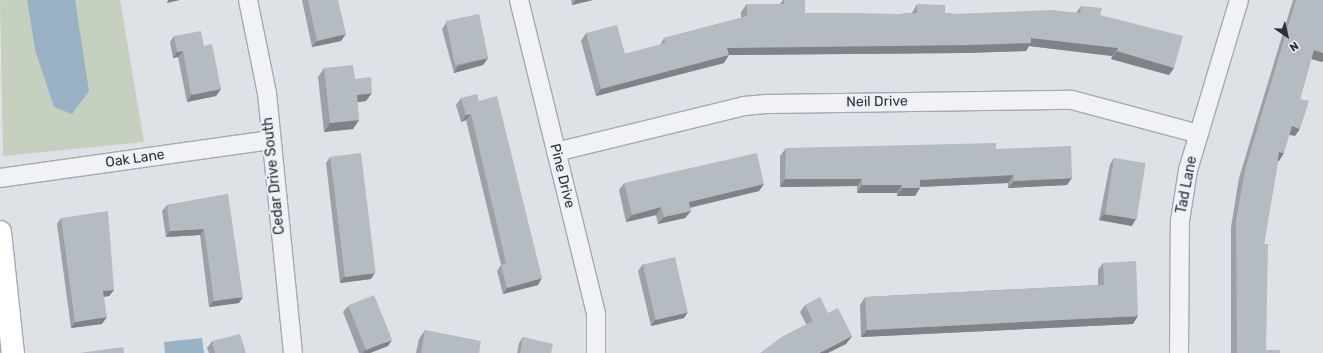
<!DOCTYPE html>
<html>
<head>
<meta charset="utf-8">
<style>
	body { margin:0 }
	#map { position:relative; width:1323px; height:353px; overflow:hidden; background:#dee2e6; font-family:Rubik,sans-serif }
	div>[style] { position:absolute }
	.green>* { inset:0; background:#c5d0bf }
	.water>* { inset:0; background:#9ab2c5 }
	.roads { filter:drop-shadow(1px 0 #a4a9b0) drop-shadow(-1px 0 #a4a9b0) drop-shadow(0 1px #a4a9b0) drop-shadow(0 -1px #a4a9b0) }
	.street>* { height:18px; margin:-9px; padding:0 9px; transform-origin:9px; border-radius:9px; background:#f0f2f5 }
	.secondary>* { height:22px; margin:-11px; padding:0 11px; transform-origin:11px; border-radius:11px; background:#fff }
	.wall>* { inset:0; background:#9ca1a8 }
	.shaded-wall>* { inset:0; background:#7f8388 }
	.building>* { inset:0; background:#b5bbc3; transform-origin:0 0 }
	span { translate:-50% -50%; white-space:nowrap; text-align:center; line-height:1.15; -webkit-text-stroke:4px #edf0f4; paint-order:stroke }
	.street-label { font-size:14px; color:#28313c }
	.north { position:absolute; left:1267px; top:16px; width:40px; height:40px; -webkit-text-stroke:3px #edf0f4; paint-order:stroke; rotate:146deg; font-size:11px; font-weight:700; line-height:16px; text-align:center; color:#28313c }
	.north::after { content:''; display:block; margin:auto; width:14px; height:18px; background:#28313c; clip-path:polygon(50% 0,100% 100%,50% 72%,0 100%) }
</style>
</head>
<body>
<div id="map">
	<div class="green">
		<i style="clip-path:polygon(0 0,27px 0,35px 50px,75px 11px,75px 0,120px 0,144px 142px,3px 156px)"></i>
	</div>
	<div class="water">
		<i style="clip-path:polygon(27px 0,75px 0,89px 91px,72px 114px,54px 107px,35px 50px)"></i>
		<i style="clip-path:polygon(202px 338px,204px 353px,165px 353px,164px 342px)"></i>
	</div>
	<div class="roads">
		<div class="street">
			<i style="left:248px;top:0;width:95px;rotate:78.5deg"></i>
			<i style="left:267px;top:93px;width:261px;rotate:84.3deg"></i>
			<i style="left:519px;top:0;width:323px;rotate:76.2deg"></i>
			<i style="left:596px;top:314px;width:39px;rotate:90deg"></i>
			<i style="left:556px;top:152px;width:194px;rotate:-13.7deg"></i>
			<i style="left:744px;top:106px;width:25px;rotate:-5deg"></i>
			<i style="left:769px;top:104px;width:303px;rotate:-0.8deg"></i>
			<i style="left:1072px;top:100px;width:131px;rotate:15deg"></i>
			<i style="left:0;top:178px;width:273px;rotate:-8deg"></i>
			<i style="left:1179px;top:353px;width:132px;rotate:-89.6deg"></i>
			<i style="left:1180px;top:221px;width:52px;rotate:-81.1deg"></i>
			<i style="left:1188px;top:170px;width:177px;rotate:-73.3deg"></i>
		</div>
		<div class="secondary">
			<i style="left:0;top:232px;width:122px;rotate:83.9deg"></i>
		</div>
	</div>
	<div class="wall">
		<i style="clip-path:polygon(302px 0,338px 0,341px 41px,312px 47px)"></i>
		<i style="clip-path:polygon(571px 0,593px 0,572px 5px)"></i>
		<i style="clip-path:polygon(783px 0,805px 0,805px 13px,899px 14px,912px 13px,917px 4px,945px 13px,956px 14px,1076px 13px,1081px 6px,1100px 15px,1174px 68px,1169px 75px,1111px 59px,1112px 56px,1029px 46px,1026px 51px,965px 53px,729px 55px,724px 63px,596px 96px,581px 41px,586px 33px,625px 54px,660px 45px,664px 38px,741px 18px,741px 12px,747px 4px,780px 4px)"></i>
		<i style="clip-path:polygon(1293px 0,1323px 0,1322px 62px,1311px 59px,1300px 99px,1295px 136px,1289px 134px,1279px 161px,1278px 161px,1264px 244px,1266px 350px,1280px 353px,1231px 353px,1231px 227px,1239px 178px)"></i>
		<i style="clip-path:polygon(446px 23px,488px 58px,483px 65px,454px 73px,442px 29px)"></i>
		<i style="clip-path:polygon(174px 36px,204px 46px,221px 89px,216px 96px,187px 102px,178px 57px,173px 58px,170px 42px)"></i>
		<i style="clip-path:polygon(324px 68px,355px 79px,366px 101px,357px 102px,359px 120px,353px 129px,324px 132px,318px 77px)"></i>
		<i style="clip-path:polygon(461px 98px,479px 101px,538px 285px,503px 294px,497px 271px,501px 265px,466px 120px,461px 122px,456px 105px)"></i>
		<i style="clip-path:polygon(786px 148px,996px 149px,1067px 185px,1008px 188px,1008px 183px,920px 187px,915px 196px,897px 196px,897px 193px,857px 193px,857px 186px,780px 187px,780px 156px)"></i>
		<i style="clip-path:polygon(330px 157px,371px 279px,340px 283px,326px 163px)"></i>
		<i style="clip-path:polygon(1114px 158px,1132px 226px,1099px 220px,1110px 164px)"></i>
		<i style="clip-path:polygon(624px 183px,764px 184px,759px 191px,690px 208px,691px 211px,685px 218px,658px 224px,656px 215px,626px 222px,619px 190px)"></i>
		<i style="clip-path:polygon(228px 194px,239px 303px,209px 307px,200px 235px,166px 237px,162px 211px,167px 205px)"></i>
		<i style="clip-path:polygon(61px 218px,114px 290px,109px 296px,104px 297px,102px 324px,71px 328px,57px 224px)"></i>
		<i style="clip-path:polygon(1103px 263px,1133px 324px,861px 337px,860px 305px,865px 297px,1098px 285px,1098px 270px)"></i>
		<i style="clip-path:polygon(643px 264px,684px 318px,651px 326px,638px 271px)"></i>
		<i style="clip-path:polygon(805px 305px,828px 313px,852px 336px,846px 344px,806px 324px,800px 312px)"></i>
		<i style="clip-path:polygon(348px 306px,388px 346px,370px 353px,359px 353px,343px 312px)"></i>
		<i style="clip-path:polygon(425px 330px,479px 353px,416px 353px,419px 339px)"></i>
		<i style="clip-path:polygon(523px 337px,551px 353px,517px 353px,519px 343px)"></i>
		<i style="clip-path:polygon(212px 341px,246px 353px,209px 353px,207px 348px)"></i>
	</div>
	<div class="shaded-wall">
		<i style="clip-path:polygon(168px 0,180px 0,167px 3px)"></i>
		<i style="clip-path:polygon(576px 0,593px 0,572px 5px)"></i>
		<i style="clip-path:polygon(346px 34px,341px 41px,312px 47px,317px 41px)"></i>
		<i style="clip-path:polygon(1031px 38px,1118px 48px,1112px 56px,1029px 46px,1026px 51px,965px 53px,729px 55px,724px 63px,596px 96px,601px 89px,727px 48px)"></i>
		<i style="clip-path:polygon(1314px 50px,1323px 53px,1323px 61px,1322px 62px,1309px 58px)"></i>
		<i style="clip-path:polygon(183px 51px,178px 57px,173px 58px,177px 52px)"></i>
		<i style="clip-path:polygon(1117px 51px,1174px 68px,1169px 75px,1111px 59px)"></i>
		<i style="clip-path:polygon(488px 58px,483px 65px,454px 73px,458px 66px)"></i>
		<i style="clip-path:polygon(221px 89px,216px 96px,187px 102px,191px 95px)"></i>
		<i style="clip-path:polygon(372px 93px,366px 101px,351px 103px,357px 95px)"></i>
		<i style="clip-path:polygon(471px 114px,466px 120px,461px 122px,466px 115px)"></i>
		<i style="clip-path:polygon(359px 120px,353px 129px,324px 132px,330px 123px)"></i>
		<i style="clip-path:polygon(1292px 126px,1300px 129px,1295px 136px,1286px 134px)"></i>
		<i style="clip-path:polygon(1279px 152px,1284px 153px,1279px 161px,1274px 160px)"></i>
		<i style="clip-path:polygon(1013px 175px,1008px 183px,915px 187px,920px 180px)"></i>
		<i style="clip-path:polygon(1072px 178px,1067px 185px,1008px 188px,1014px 181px)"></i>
		<i style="clip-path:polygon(785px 179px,862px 179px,857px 186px,780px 187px)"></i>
		<i style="clip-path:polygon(764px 184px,759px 191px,683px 209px,689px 202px)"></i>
		<i style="clip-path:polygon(862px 185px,902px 185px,897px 193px,857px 193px)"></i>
		<i style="clip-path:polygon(902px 188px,920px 188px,915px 196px,897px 196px)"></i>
		<i style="clip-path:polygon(661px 207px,656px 215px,626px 222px,632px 215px)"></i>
		<i style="clip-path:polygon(691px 211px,685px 218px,658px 224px,664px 217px)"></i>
		<i style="clip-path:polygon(1104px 214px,1136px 219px,1132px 226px,1099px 220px)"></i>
		<i style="clip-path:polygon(204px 229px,200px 235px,166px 237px,170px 231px)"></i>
		<i style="clip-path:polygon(375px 273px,371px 279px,340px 283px,344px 277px)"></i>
		<i style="clip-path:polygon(542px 278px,538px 285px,503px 294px,507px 288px)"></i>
		<i style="clip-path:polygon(114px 290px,109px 296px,99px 297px,103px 291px)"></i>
		<i style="clip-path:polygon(243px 297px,239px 303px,209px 307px,214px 301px)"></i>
		<i style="clip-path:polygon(688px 312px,684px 318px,651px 326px,656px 319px)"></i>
		<i style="clip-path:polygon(1138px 316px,1133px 324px,861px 337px,867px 330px)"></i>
		<i style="clip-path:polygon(107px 317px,102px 324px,71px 328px,75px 322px)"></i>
		<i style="clip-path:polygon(852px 336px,846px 344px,828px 353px,819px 353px)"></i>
		<i style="clip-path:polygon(392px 340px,388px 346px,370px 353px,363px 353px,365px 350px)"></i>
	</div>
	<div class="building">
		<i style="clip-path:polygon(308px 0,338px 0,346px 34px,317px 41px)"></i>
		<i style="clip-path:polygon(784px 0,805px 0,805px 13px,899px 14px,917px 13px,917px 4px,945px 5px,945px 13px,956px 14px,1052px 10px,1080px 13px,1081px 6px,1102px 8px,1100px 15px,1183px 36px,1174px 68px,1117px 51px,1118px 48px,1031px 38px,1031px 43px,970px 45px,727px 48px,729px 55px,601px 89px,586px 33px,617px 25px,625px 54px,665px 43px,664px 38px,747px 16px,747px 4px,784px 4px)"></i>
		<i style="clip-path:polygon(1296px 0,1323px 0,1323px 28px,1322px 30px,1323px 30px,1323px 53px,1314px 50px,1300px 99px,1309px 101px,1300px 129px,1292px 126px,1284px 153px,1279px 152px,1264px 244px,1268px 244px,1266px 350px,1280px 350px,1280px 353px,1237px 353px,1236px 220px,1245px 170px)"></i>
		<i style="left:479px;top:14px;width:45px;height:34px;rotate:78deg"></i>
		<i style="clip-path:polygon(201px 31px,204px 46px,212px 44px,221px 89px,191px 95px,183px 51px,177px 52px,174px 36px)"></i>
		<i style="clip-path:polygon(353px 65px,355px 79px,371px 77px,372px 93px,357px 95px,359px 120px,330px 123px,324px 68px)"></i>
		<i style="clip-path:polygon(477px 94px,479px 101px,497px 96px,542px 278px,507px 288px,501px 265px,506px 263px,471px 114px,466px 115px,461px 98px)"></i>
		<i style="clip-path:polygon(996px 143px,996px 149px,1071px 146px,1072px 178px,1014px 181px,1013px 175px,920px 180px,920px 188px,902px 188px,902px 185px,862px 185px,862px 179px,785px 179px,786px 148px)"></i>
		<i style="left:361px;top:153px;width:121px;height:31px;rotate:83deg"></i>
		<i style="clip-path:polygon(757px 153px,764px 184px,689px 202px,691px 211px,664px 217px,661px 207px,632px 215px,624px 183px)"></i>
		<i style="left:1114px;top:158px;width:32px;height:57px;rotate:9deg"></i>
		<i style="clip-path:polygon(228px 194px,243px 297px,214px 301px,204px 229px,170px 231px,167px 205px)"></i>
		<i style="clip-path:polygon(108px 211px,114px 290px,103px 291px,107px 317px,75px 322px,61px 218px)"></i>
		<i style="left:675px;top:257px;width:57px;height:33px;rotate:77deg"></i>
		<i style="clip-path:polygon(1136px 261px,1138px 316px,867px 330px,865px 297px,1104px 285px,1103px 263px)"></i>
		<i style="left:374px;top:295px;width:48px;height:28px;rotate:68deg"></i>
		<i style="clip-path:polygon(820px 297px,828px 313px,838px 308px,852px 336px,819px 353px,760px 353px,783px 336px,813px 321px,805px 305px)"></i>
		<i style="clip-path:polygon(425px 330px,481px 341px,479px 353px,421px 353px)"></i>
		<i style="clip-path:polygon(240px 334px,246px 353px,215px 353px,212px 341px)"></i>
		<i style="clip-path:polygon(523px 337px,553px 344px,551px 353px,520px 353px)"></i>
		<i style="clip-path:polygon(123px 347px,124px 353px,79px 353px)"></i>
	</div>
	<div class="street-label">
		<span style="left:877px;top:102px;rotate:-1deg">Neil Drive</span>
		<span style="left:135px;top:159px;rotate:-8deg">Oak Lane</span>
		<span style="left:274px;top:176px;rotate:-96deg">Cedar Drive South</span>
		<span style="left:562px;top:176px;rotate:76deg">Pine Drive</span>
		<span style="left:1187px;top:185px;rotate:-79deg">Tad Lane</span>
	</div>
	<div class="north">N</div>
</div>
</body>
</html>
